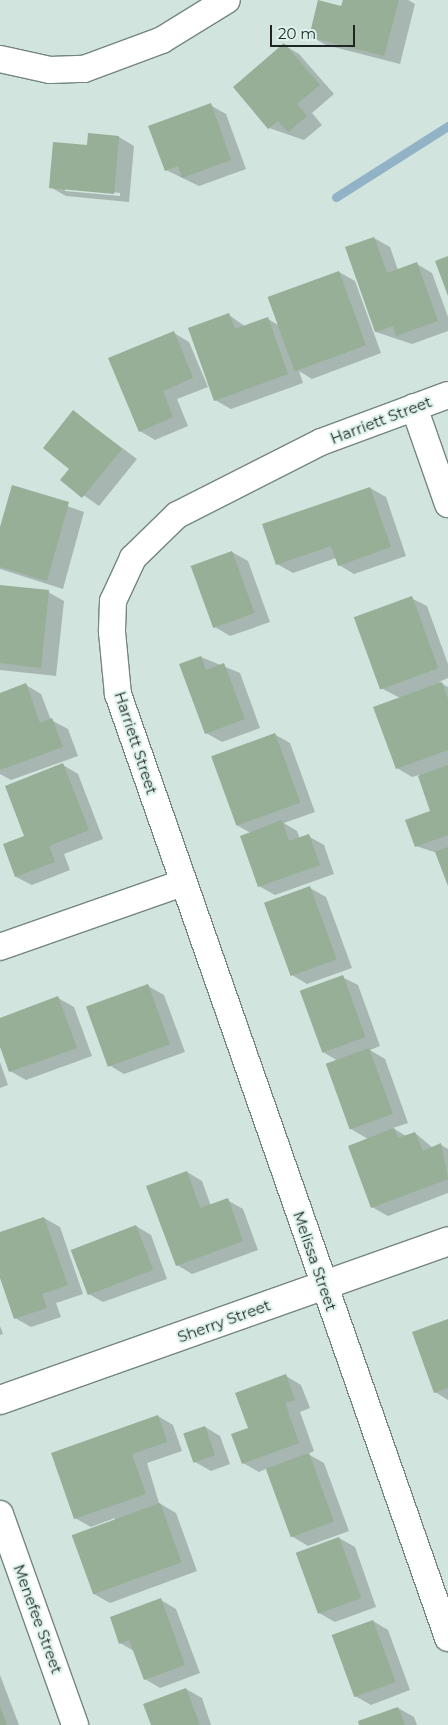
<!DOCTYPE html>
<html>
<head>
<meta charset="utf-8">
<style>
	body { margin:0 }
	#map { position:relative; width:448px; height:1725px; overflow:hidden; background:#d1e4de; font-family:Montserrat,sans-serif }
	div>[style] { position:absolute }
	.shadow>* { inset:0; background:#0003 }
	.stream>* { height:9px; margin:-4.5px; padding:0 4.5px; transform-origin:4.5px; border-radius:4.5px; background:#92b2c6 }
	.building>* { inset:0; background:#96af96; transform-origin:0 0 }
	.roads { filter:drop-shadow(1px 0 #748680) drop-shadow(-1px 0 #748680) drop-shadow(0 1px #748680) drop-shadow(0 -1px #748680) }
	.street>* { height:26px; margin:-13px; padding:0 13px; transform-origin:13px; border-radius:13px; background:#fff }
	.secondary>* { height:28px; margin:-14px; padding:0 14px; transform-origin:14px; border-radius:14px; background:#fff }
	span { translate:-50% -50%; white-space:nowrap; text-align:center; line-height:1.15; -webkit-text-stroke:4px #def2ec; paint-order:stroke }
	.street-label { font-size:15px; color:#1e2523 }
	.scale { position:absolute; left:270px; top:25px; width:85px; height:22px; box-sizing:border-box; border:2px solid #1e2523; border-top:0; padding-left:6px; font-size:15px; line-height:18px; white-space:nowrap; color:#1e2523; -webkit-text-stroke:4px #def2ec; paint-order:stroke }
</style>
</head>
<body>
<div id="map">
	<div class="shadow">
		<i style="clip-path:polygon(344px 0,408px 0,415px 4px,400px 64px,326px 45px,310px 36px,342px 7px)"></i>
		<i style="clip-path:polygon(284px 45px,299px 54px,334px 94px,312px 113px,322px 125px,304px 140px,269px 128px,234px 87px)"></i>
		<i style="clip-path:polygon(210px 105px,226px 114px,246px 169px,199px 186px,166px 170px)"></i>
		<i style="clip-path:polygon(evenodd,89px 135px,119px 137px,134px 146px,129px 202px,66px 196px,50px 187px,88px 146px,89px 135px,65px 188px,120px 193px,120px 196px,65px 191px,65px 188px)"></i>
		<i style="clip-path:polygon(374px 238px,390px 247px,398px 270px,417px 264px,432px 273px,448px 317px,448px 331px,412px 344px,376px 332px)"></i>
		<i style="clip-path:polygon(339px 272px,355px 281px,381px 353px,312px 379px,299px 371px,303px 383px,231px 409px,215px 400px,229px 315px,246px 327px,268px 319px,280px 326px)"></i>
		<i style="clip-path:polygon(174px 333px,189px 342px,208px 387px,177px 399px,188px 426px,155px 440px,140px 431px)"></i>
		<i style="clip-path:polygon(74px 412px,137px 459px,99px 506px,62px 480px,71px 469px)"></i>
		<i style="clip-path:polygon(13px 487px,84px 512px,63px 589px,0 569px,0 531px)"></i>
		<i style="clip-path:polygon(370px 488px,386px 497px,406px 556px,354px 574px,339px 565px,336px 558px,293px 573px,277px 564px)"></i>
		<i style="clip-path:polygon(232px 552px,248px 561px,270px 622px,230px 636px,215px 627px)"></i>
		<i style="clip-path:polygon(0 586px,48px 592px,64px 601px,56px 676px,0 670px)"></i>
		<i style="clip-path:polygon(411px 598px,427px 606px,448px 664px,448px 678px,439px 682px,448px 687px,448px 883px,437px 853px,416px 846px,432px 812px,419px 775px,412px 777px,397px 768px,400px 698px,381px 688px)"></i>
		<i style="clip-path:polygon(201px 657px,240px 673px,260px 728px,222px 742px,206px 733px)"></i>
		<i style="clip-path:polygon(26px 685px,41px 694px,51px 720px,68px 729px,78px 756px,11px 780px,0 774px,0 694px)"></i>
		<i style="clip-path:polygon(274px 734px,290px 743px,315px 812px,284px 823px,297px 831px,300px 839px,308px 836px,324px 845px,334px 874px,275px 895px,259px 886px,251px 833px,238px 826px)"></i>
		<i style="clip-path:polygon(63px 765px,78px 774px,103px 839px,64px 854px,70px 870px,32px 885px,16px 877px,26px 837px)"></i>
		<i style="clip-path:polygon(310px 888px,326px 897px,352px 968px,307px 984px,292px 975px)"></i>
		<i style="clip-path:polygon(342px 977px,358px 985px,380px 1046px,370px 1050px,385px 1059px,408px 1123px,393px 1128px,406px 1136px,415px 1133px,433px 1148px,441px 1145px,448px 1149px,448px 1193px,388px 1216px,372px 1207px,368px 1139px,351px 1129px,338px 1061px,323px 1052px)"></i>
		<i style="clip-path:polygon(148px 986px,164px 995px,185px 1052px,124px 1074px,109px 1065px)"></i>
		<i style="clip-path:polygon(58px 998px,74px 1007px,92px 1056px,26px 1080px,10px 1071px,0 1044px,0 1019px)"></i>
		<i style="clip-path:polygon(0 1062px,8px 1085px,0 1088px)"></i>
		<i style="clip-path:polygon(187px 1172px,202px 1181px,211px 1206px,227px 1200px,243px 1209px,258px 1250px,192px 1274px,177px 1265px)"></i>
		<i style="clip-path:polygon(44px 1218px,60px 1227px,83px 1294px,56px 1303px,61px 1317px,31px 1327px,15px 1318px,0 1275px,0 1234px)"></i>
		<i style="clip-path:polygon(136px 1226px,151px 1235px,167px 1279px,103px 1302px,87px 1293px)"></i>
		<i style="clip-path:polygon(448px 1320px,448px 1400px,435px 1392px)"></i>
		<i style="clip-path:polygon(0 1326px,3px 1334px,0 1335px)"></i>
		<i style="clip-path:polygon(286px 1376px,301px 1385px,310px 1408px,300px 1412px,314px 1451px,308px 1454px,324px 1463px,349px 1531px,308px 1546px,293px 1537px,268px 1468px,259px 1472px,243px 1463px)"></i>
		<i style="clip-path:polygon(158px 1416px,173px 1425px,182px 1451px,147px 1463px,159px 1503px,176px 1513px,197px 1571px,110px 1603px,94px 1594px,115px 1518px,91px 1527px,75px 1518px)"></i>
		<i style="clip-path:polygon(205px 1427px,220px 1436px,230px 1464px,211px 1471px,195px 1462px)"></i>
		<i style="clip-path:polygon(339px 1538px,355px 1547px,376px 1607px,335px 1622px,319px 1613px)"></i>
		<i style="clip-path:polygon(161px 1600px,176px 1609px,200px 1673px,160px 1688px,145px 1679px,134px 1651px,120px 1643px)"></i>
		<i style="clip-path:polygon(373px 1621px,388px 1630px,410px 1690px,371px 1705px,355px 1696px)"></i>
		<i style="clip-path:polygon(0 1675px,19px 1725px,0 1725px)"></i>
		<i style="clip-path:polygon(186px 1689px,202px 1698px,211px 1725px,152px 1725px)"></i>
		<i style="clip-path:polygon(398px 1708px,414px 1717px,417px 1725px,360px 1725px)"></i>
	</div>
	<div class="stream">
		<i style="left:336px;top:197px;width:133px;rotate:-32.4deg"></i>
	</div>
	<div class="building">
		<i style="clip-path:polygon(318px 0,341px 6px,343px 0,399px 0,384px 56px,309px 37px)"></i>
		<i style="clip-path:polygon(284px 43px,320px 85px,297px 104px,307px 116px,288px 132px,278px 121px,268px 129px,233px 87px)"></i>
		<i style="clip-path:polygon(211px 103px,231px 160px,182px 178px,178px 166px,165px 171px,148px 126px)"></i>
		<i style="clip-path:polygon(88px 133px,119px 136px,114px 194px,49px 188px,53px 142px,87px 145px)"></i>
		<i style="clip-path:polygon(374px 237px,387px 273px,417px 262px,438px 321px,396px 336px,393px 326px,375px 332px,345px 247px)"></i>
		<i style="clip-path:polygon(448px 256px,448px 296px,435px 261px)"></i>
		<i style="left:339px;top:271px;width:79px;height:76px;rotate:70deg"></i>
		<i style="clip-path:polygon(229px 313px,235px 329px,268px 317px,288px 374px,214px 401px,188px 328px)"></i>
		<i style="clip-path:polygon(174px 331px,193px 378px,163px 391px,173px 417px,139px 432px,108px 358px)"></i>
		<i style="clip-path:polygon(73px 410px,122px 449px,82px 498px,60px 480px,69px 469px,43px 448px)"></i>
		<i style="clip-path:polygon(12px 485px,69px 502px,47px 581px,0 567px,0 527px)"></i>
		<i style="clip-path:polygon(370px 487px,391px 547px,338px 566px,331px 546px,276px 565px,262px 524px)"></i>
		<i style="left:232px;top:551px;width:66px;height:44px;rotate:70deg"></i>
		<i style="clip-path:polygon(0 585px,49px 590px,41px 668px,0 663px)"></i>
		<i style="left:412px;top:596px;width:77px;height:62px;rotate:70deg"></i>
		<i style="clip-path:polygon(201px 656px,206px 670px,224px 663px,245px 719px,205px 734px,179px 664px)"></i>
		<i style="clip-path:polygon(442px 682px,448px 699px,448px 750px,396px 769px,373px 707px)"></i>
		<i style="clip-path:polygon(26px 683px,40px 723px,52px 718px,63px 747px,0 770px,0 693px)"></i>
		<i style="left:275px;top:733px;width:74px;height:68px;rotate:70deg"></i>
		<i style="clip-path:polygon(63px 763px,89px 830px,49px 846px,55px 862px,15px 877px,3px 844px,24px 836px,5px 786px)"></i>
		<i style="clip-path:polygon(448px 765px,448px 835px,415px 847px,405px 820px,430px 811px,418px 776px)"></i>
		<i style="clip-path:polygon(282px 820px,289px 841px,309px 834px,320px 865px,258px 887px,240px 836px)"></i>
		<i style="clip-path:polygon(448px 847px,448px 886px,435px 852px)"></i>
		<i style="left:310px;top:886px;width:78px;height:49px;rotate:70deg"></i>
		<i style="left:343px;top:975px;width:66px;height:46px;rotate:70deg"></i>
		<i style="left:148px;top:984px;width:64px;height:66px;rotate:70deg"></i>
		<i style="clip-path:polygon(58px 996px,77px 1048px,9px 1072px,0 1047px,0 1018px)"></i>
		<i style="left:369px;top:1048px;width:70px;height:46px;rotate:70deg"></i>
		<i style="clip-path:polygon(394px 1128px,398px 1138px,415px 1132px,423px 1151px,441px 1143px,448px 1179px,371px 1208px,348px 1146px)"></i>
		<i style="clip-path:polygon(187px 1171px,200px 1208px,228px 1198px,243px 1241px,176px 1266px,146px 1186px)"></i>
		<i style="clip-path:polygon(44px 1217px,68px 1285px,42px 1294px,47px 1308px,14px 1319px,0 1278px,0 1232px)"></i>
		<i style="left:136px;top:1225px;width:48px;height:70px;rotate:69deg"></i>
		<i style="clip-path:polygon(448px 1319px,448px 1388px,434px 1393px,412px 1332px)"></i>
		<i style="clip-path:polygon(286px 1374px,295px 1400px,285px 1403px,299px 1443px,242px 1464px,231px 1434px,248px 1428px,235px 1393px)"></i>
		<i style="clip-path:polygon(158px 1415px,167px 1442px,132px 1454px,146px 1494px,74px 1519px,51px 1453px)"></i>
		<i style="left:205px;top:1426px;width:31px;height:23px;rotate:71deg"></i>
		<i style="left:309px;top:1453px;width:73px;height:46px;rotate:70deg"></i>
		<i style="left:160px;top:1503px;width:63px;height:94px;rotate:70deg"></i>
		<i style="left:339px;top:1537px;width:65px;height:46px;rotate:70deg"></i>
		<i style="clip-path:polygon(161px 1598px,185px 1665px,144px 1680px,129px 1640px,119px 1644px,110px 1617px)"></i>
		<i style="left:373px;top:1620px;width:66px;height:44px;rotate:70deg"></i>
		<i style="clip-path:polygon(186px 1688px,200px 1725px,151px 1725px,143px 1704px)"></i>
		<i style="clip-path:polygon(0 1706px,7px 1725px,0 1725px)"></i>
		<i style="clip-path:polygon(398px 1707px,405px 1725px,359px 1725px,358px 1721px)"></i>
	</div>
	<div class="roads">
		<div class="street">
			<i style="left:0;top:59px;width:51px;rotate:12.4deg"></i>
			<i style="left:50px;top:70px;width:34px;rotate:-2deg"></i>
			<i style="left:84px;top:69px;width:83px;rotate:-20.4deg"></i>
			<i style="left:162px;top:40px;width:76px;rotate:-31.6deg"></i>
			<i style="left:448px;top:395px;width:135px;rotate:159.7deg"></i>
			<i style="left:321px;top:442px;width:161px;rotate:153.1deg"></i>
			<i style="left:177px;top:515px;width:62px;rotate:135.7deg"></i>
			<i style="left:133px;top:558px;width:47px;rotate:114.9deg"></i>
			<i style="left:113px;top:601px;width:31px;rotate:92deg"></i>
			<i style="left:112px;top:632px;width:62px;rotate:84.5deg"></i>
			<i style="left:118px;top:694px;width:1000px;rotate:70.73deg"></i>
			<i style="left:414px;top:407px;width:103px;rotate:70.7deg"></i>
			<i style="left:0;top:947px;width:194px;rotate:-19.3deg"></i>
			<i style="left:0;top:1514px;width:224px;rotate:70.4deg"></i>
		</div>
		<div class="secondary">
			<i style="left:0;top:1400px;width:475px;rotate:-19.5deg"></i>
		</div>
	</div>
	<div class="street-label">
		<span style="left:381px;top:420px;rotate:-21deg">Harriett Street</span>
		<span style="left:136px;top:743px;rotate:72deg">Harriett Street</span>
		<span style="left:315px;top:1261px;rotate:71deg">Melissa Street</span>
		<span style="left:224px;top:1321px;rotate:-20deg">Sherry Street</span>
		<span style="left:38px;top:1619px;rotate:70deg">Menefee Street</span>
	</div>
	<div class="scale">20 m</div>
</div>
</body>
</html>
